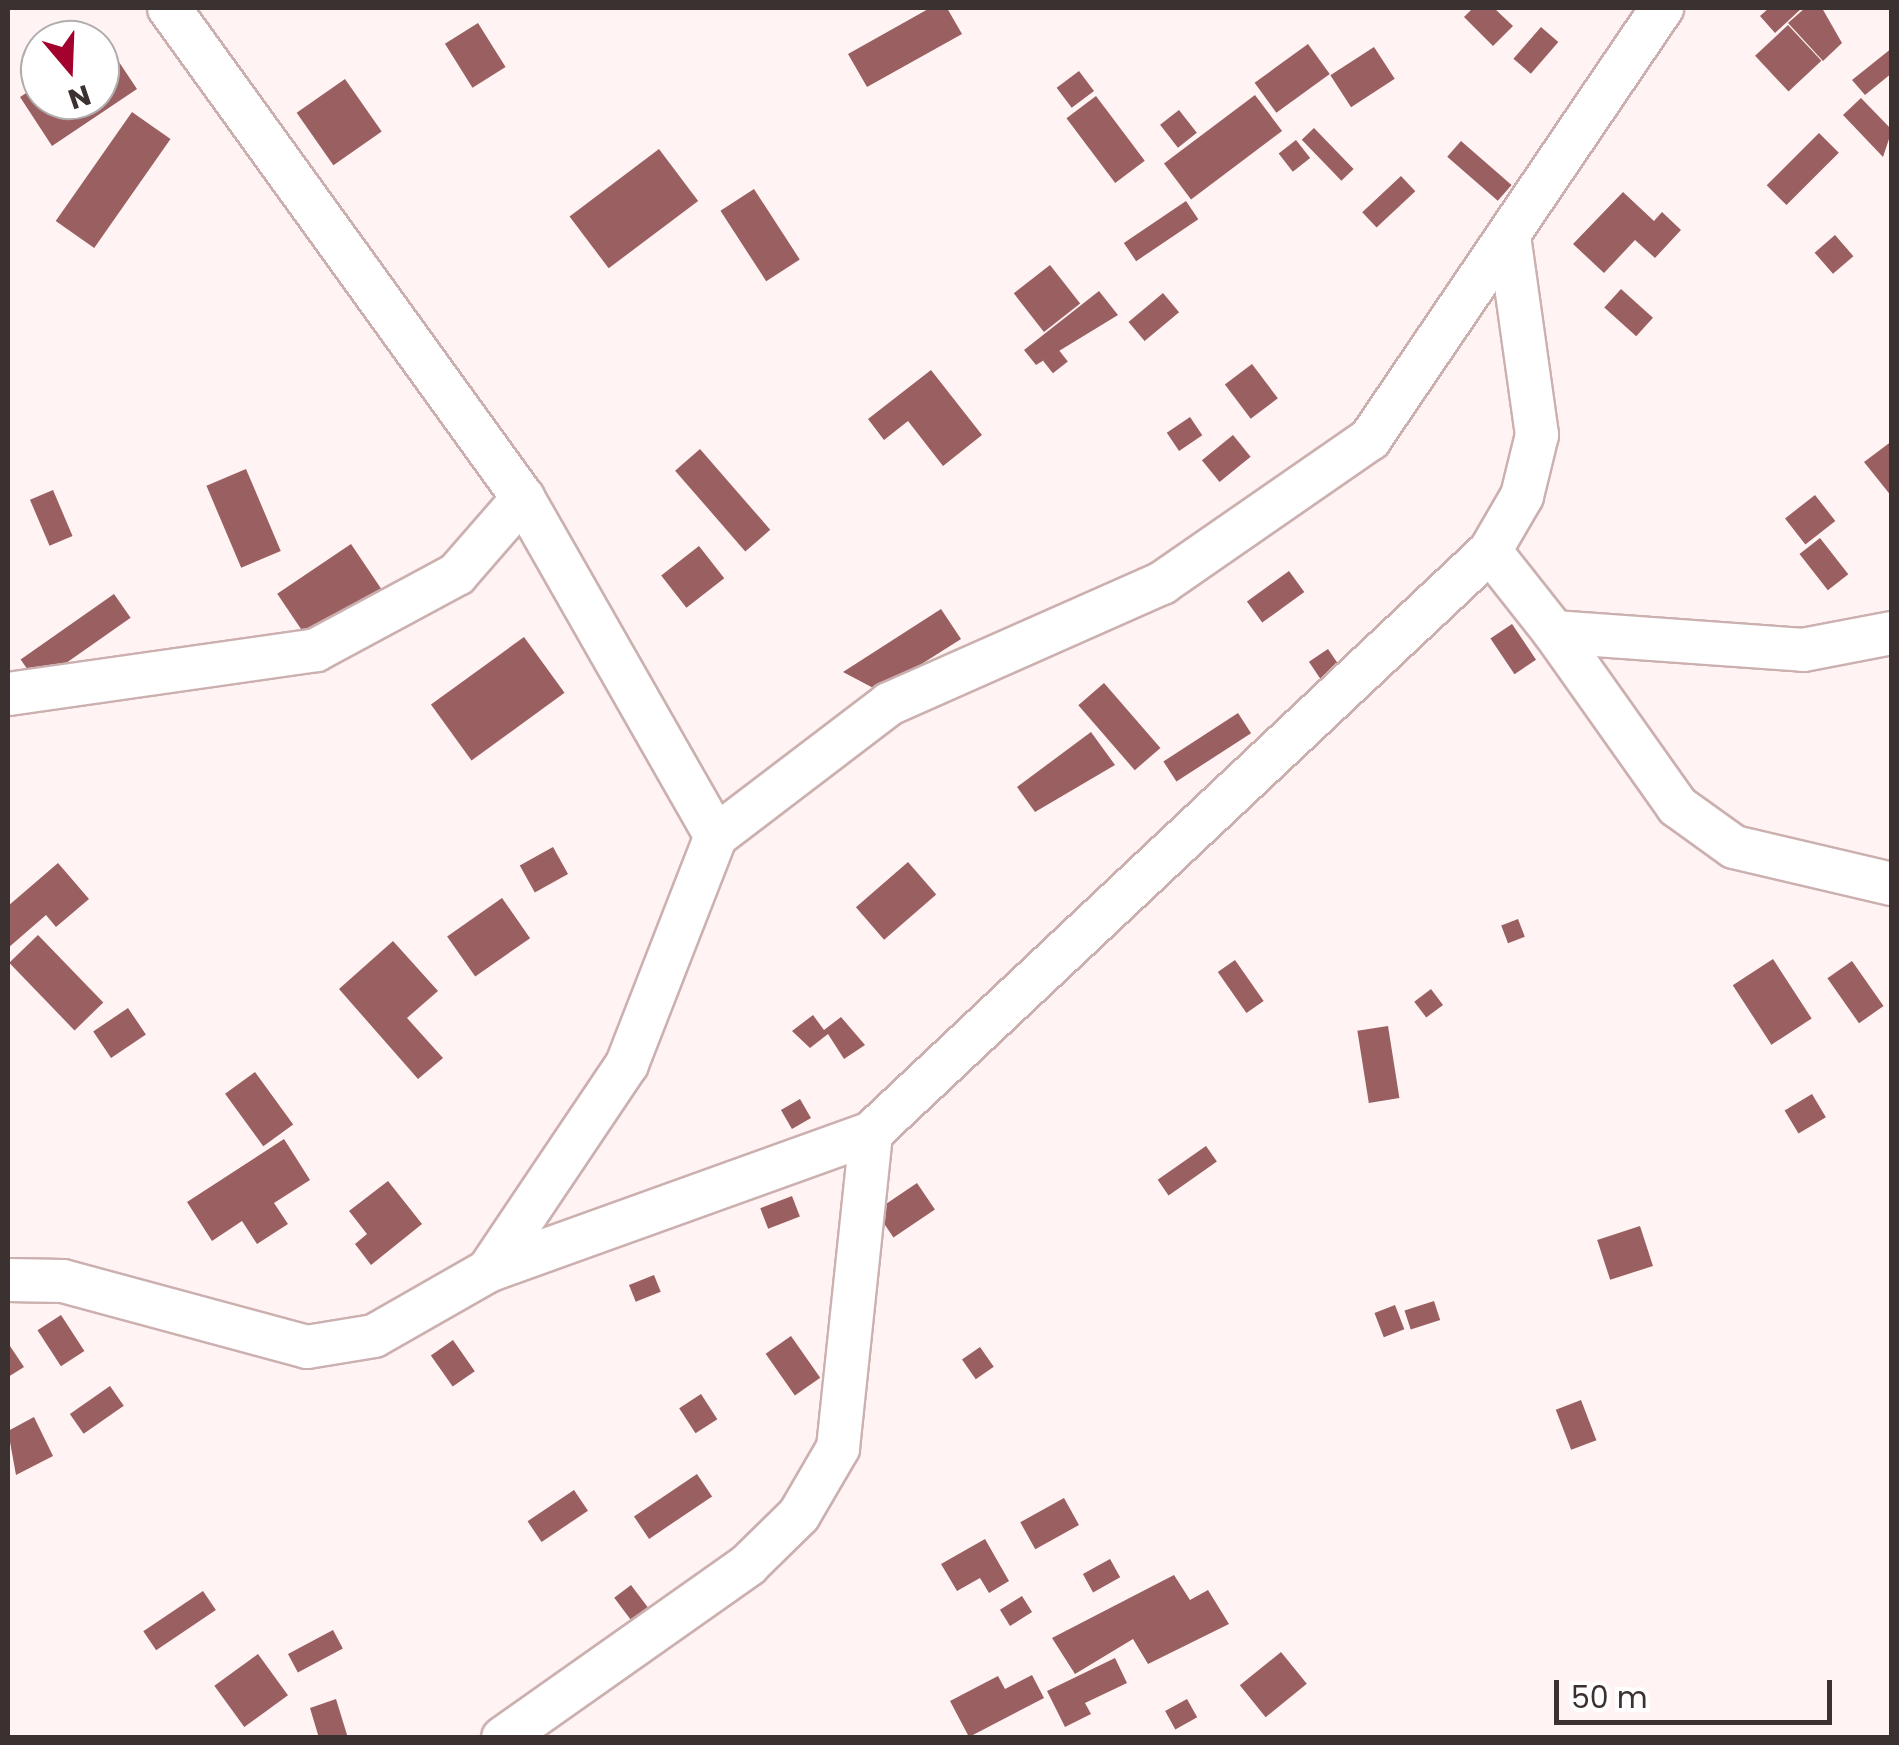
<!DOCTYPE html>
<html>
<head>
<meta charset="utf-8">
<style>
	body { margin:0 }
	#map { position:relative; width:1899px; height:1745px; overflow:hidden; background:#fff3f3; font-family:Poppins,sans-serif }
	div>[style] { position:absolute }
	.building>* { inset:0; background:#9a6061; transform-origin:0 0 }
	.roads { filter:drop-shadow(2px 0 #ccb0b0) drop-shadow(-2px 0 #ccb0b0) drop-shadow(0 2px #ccb0b0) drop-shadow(0 -2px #ccb0b0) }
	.street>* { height:42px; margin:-21px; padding:0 21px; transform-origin:21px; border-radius:21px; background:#fff }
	span { translate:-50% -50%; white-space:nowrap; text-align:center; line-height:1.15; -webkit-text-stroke:10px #fff; paint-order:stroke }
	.frame { position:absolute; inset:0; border:10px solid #3c3131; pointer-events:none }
	.north { position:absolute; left:20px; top:20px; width:100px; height:100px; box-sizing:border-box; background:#fff; border:2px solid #b1adad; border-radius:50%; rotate:161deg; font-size:28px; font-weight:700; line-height:40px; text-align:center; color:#3c3131 }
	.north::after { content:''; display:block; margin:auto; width:35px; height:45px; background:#a2022d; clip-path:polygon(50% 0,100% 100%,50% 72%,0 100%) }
	.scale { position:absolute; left:1554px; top:1680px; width:278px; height:45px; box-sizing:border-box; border:5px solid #3c3131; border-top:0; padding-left:12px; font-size:30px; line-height:35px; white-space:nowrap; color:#3c3131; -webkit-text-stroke:8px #fff; paint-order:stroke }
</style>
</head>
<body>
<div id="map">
	<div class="building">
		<i style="clip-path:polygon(930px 8px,947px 8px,962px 34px,867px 87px,848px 54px)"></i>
		<i style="clip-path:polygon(1473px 8px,1494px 8px,1513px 26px,1493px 46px,1464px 17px)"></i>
		<i style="clip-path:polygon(1769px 8px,1802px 8px,1775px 33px,1760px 16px)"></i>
		<i style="clip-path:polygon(1805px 8px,1822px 8px,1842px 43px,1823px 61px,1788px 23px)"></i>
		<i style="left:478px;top:23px;width:52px;height:39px;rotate:58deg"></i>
		<i style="left:1788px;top:25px;width:49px;height:45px;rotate:47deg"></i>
		<i style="left:1541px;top:27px;width:23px;height:42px;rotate:41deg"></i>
		<i style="clip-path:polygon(105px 41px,137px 89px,52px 146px,20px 97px,40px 84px,40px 100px,100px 100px)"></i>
		<i style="left:1308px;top:44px;width:37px;height:66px;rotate:54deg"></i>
		<i style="left:1374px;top:47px;width:38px;height:52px;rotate:57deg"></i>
		<i style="clip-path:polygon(1892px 48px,1892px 73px,1865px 95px,1852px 80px)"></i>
		<i style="left:1079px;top:71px;width:25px;height:28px;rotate:53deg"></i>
		<i style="left:345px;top:79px;width:64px;height:59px;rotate:55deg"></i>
		<i style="left:1255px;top:95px;width:45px;height:114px;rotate:53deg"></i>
		<i style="left:1096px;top:96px;width:81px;height:37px;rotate:53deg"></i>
		<i style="clip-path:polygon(1861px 98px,1892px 130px,1883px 157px,1843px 115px)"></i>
		<i style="left:1179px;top:110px;width:29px;height:24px;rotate:52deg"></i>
		<i style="left:132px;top:112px;width:47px;height:133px;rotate:35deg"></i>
		<i style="left:1314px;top:128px;width:57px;height:17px;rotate:46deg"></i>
		<i style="left:1819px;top:133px;width:28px;height:74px;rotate:45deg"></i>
		<i style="left:1296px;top:140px;width:23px;height:22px;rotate:52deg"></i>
		<i style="left:1461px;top:141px;width:67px;height:21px;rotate:41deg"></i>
		<i style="left:659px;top:149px;width:65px;height:112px;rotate:53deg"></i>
		<i style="left:1401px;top:176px;width:21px;height:53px;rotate:47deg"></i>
		<i style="left:754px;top:189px;width:84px;height:40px;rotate:57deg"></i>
		<i style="clip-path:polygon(1623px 192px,1654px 221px,1662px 212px,1681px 230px,1655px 258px,1635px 240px,1604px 273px,1573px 244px)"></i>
		<i style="left:1186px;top:201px;width:22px;height:75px;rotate:56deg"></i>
		<i style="left:1835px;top:235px;width:28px;height:27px;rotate:49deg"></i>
		<i style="left:1050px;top:265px;width:49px;height:46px;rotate:52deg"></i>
		<i style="left:1621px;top:289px;width:43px;height:25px;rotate:42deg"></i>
		<i style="clip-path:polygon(1099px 291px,1118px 315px,1036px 365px,1024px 350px)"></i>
		<i style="left:1163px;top:293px;width:25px;height:45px;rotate:50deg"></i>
		<i style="left:1058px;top:349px;width:16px;height:19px;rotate:52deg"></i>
		<i style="left:1252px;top:364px;width:43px;height:34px;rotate:53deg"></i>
		<i style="clip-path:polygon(931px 370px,982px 435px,943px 466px,908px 421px,884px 440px,868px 419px)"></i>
		<i style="left:1190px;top:417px;width:22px;height:28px;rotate:56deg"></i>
		<i style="left:1233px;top:435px;width:28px;height:40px;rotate:51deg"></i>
		<i style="clip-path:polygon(1892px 441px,1892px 497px,1864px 462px)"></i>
		<i style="left:700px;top:449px;width:107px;height:33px;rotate:49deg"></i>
		<i style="left:246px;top:469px;width:89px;height:43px;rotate:67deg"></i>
		<i style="left:53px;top:490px;width:50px;height:25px;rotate:67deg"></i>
		<i style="left:1815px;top:495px;width:33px;height:38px;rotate:52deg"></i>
		<i style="left:1820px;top:538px;width:46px;height:26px;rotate:52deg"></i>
		<i style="left:351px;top:544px;width:60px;height:89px;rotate:56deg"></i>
		<i style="left:699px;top:546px;width:41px;height:48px;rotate:52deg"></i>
		<i style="left:1289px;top:571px;width:26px;height:52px;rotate:54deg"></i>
		<i style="left:114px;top:594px;width:29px;height:114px;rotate:55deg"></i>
		<i style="clip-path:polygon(941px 609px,961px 639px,879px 691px,843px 672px)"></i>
		<i style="left:1512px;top:624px;width:43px;height:26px;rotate:56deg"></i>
		<i style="left:524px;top:637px;width:69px;height:115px;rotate:54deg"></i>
		<i style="left:1328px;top:649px;width:29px;height:23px;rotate:56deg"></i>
		<i style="left:1104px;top:683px;width:86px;height:34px;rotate:49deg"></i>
		<i style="left:1238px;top:713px;width:24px;height:89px;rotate:57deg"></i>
		<i style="clip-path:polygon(1091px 732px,1115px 765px,1035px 812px,1017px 787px)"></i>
		<i style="left:553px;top:847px;width:31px;height:38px;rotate:61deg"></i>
		<i style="left:908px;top:862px;width:43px;height:69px;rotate:49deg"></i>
		<i style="clip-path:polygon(58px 863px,89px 899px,56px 927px,46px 915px,8px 948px,8px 906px)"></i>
		<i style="left:502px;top:898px;width:49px;height:67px;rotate:55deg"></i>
		<i style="left:1518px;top:919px;width:19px;height:18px;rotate:69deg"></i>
		<i style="left:38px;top:935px;width:94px;height:40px;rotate:46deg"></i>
		<i style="clip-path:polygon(393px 941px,438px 991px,407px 1018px,443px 1058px,418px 1079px,339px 989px)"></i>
		<i style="left:1773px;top:959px;width:71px;height:48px;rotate:57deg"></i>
		<i style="left:1235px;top:960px;width:50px;height:21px;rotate:55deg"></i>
		<i style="left:1852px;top:961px;width:55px;height:30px;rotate:55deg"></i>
		<i style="left:1431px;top:989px;width:20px;height:21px;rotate:53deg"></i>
		<i style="left:128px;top:1008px;width:32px;height:42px;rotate:56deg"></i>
		<i style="clip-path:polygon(813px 1015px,824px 1030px,841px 1017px,865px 1045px,844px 1059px,828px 1034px,810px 1048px,792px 1031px)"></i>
		<i style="left:1388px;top:1026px;width:73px;height:31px;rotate:81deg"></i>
		<i style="left:255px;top:1072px;width:65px;height:37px;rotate:54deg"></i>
		<i style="left:1812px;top:1094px;width:27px;height:32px;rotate:59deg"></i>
		<i style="left:800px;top:1099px;width:22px;height:22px;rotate:60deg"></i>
		<i style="clip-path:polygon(284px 1139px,310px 1180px,274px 1203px,288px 1224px,257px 1244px,242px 1221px,212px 1241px,187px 1202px)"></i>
		<i style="left:1206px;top:1146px;width:19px;height:59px;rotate:55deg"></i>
		<i style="clip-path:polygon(388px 1181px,422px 1224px,371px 1265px,355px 1244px,367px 1234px,349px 1211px)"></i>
		<i style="left:917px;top:1183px;width:32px;height:50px;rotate:56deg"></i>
		<i style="left:792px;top:1196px;width:22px;height:34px;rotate:69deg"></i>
		<i style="left:1640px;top:1226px;width:42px;height:45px;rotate:72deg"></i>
		<i style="left:654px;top:1275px;width:18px;height:27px;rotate:68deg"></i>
		<i style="left:1434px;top:1301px;width:20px;height:31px;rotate:72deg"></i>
		<i style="left:1395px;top:1305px;width:26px;height:22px;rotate:69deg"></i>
		<i style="left:61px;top:1315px;width:43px;height:28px;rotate:57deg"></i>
		<i style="left:791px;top:1336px;width:51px;height:31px;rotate:55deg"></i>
		<i style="left:453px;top:1340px;width:38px;height:27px;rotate:55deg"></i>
		<i style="clip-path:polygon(10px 1346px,24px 1367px,8px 1377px,8px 1348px)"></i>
		<i style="left:980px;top:1347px;width:24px;height:22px;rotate:55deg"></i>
		<i style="left:110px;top:1386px;width:24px;height:49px;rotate:55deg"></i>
		<i style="left:701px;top:1394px;width:30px;height:26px;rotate:57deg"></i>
		<i style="left:1581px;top:1400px;width:43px;height:27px;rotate:69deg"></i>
		<i style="clip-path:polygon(34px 1417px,53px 1456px,16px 1475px,8px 1431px)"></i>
		<i style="left:697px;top:1474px;width:27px;height:76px;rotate:56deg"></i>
		<i style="left:574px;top:1490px;width:25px;height:56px;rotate:56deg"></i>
		<i style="left:1064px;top:1498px;width:31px;height:50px;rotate:61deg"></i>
		<i style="clip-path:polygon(985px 1539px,1009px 1581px,989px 1593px,980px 1578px,957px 1591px,941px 1564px)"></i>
		<i style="left:1110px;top:1559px;width:21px;height:31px;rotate:61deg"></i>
		<i style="clip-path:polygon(1174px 1575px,1190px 1600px,1208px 1590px,1229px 1624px,1148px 1664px,1133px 1639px,1075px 1674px,1052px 1638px)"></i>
		<i style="left:631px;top:1585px;width:41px;height:21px;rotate:53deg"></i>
		<i style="left:203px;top:1591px;width:23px;height:72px;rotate:56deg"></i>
		<i style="left:1022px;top:1596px;width:19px;height:26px;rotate:58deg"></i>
		<i style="left:333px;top:1630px;width:21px;height:51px;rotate:62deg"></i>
		<i style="left:1281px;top:1652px;width:41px;height:53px;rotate:51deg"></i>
		<i style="left:258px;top:1654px;width:51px;height:54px;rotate:54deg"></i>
		<i style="clip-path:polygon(1115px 1658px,1127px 1683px,1085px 1703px,1091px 1714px,1065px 1727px,1047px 1691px)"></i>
		<i style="clip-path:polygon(1032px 1675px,1044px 1698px,969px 1737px,950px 1701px,998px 1676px,1005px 1689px)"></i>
		<i style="clip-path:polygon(336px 1699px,348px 1738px,319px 1738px,310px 1708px)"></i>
		<i style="left:1187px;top:1699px;width:21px;height:25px;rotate:61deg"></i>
	</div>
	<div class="roads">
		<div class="street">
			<i style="left:169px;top:8px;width:604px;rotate:54.15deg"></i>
			<i style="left:523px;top:498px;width:389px;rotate:60.3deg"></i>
			<i style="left:1490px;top:551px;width:103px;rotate:51.7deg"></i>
			<i style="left:1554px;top:632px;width:250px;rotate:4.1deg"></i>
			<i style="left:1803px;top:650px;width:91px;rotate:-10.8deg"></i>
			<i style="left:1554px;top:632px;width:213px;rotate:54.7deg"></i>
			<i style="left:1677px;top:806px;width:70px;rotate:35.7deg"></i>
			<i style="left:1734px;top:847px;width:162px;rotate:13.2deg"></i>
			<i style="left:8px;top:694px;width:311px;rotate:-8.1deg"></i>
			<i style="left:316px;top:650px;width:160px;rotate:-28.3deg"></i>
			<i style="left:457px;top:574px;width:101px;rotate:-49deg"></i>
			<i style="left:488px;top:1271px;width:407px;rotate:-19.8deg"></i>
			<i style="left:871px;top:1133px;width:850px;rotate:-43.24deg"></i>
			<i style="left:1490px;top:551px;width:64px;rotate:-59.8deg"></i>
			<i style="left:1522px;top:496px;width:63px;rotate:-76.2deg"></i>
			<i style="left:1537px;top:435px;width:195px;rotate:-98deg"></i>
			<i style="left:8px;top:1280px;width:55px;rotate:1deg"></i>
			<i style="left:63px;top:1281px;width:253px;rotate:15.1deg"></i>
			<i style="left:307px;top:1347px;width:68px;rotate:-9.3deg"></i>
			<i style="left:374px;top:1336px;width:131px;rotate:-29.7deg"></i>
			<i style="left:488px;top:1271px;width:249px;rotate:-56.1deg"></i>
			<i style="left:627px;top:1064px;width:245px;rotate:-68.7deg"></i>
			<i style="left:716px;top:836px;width:218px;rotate:-37.3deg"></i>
			<i style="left:889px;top:704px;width:299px;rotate:-23.9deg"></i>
			<i style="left:1162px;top:583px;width:253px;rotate:-34.7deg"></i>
			<i style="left:1370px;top:439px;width:521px;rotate:-55.88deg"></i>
			<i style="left:503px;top:1738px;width:300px;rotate:-35.2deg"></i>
			<i style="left:748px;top:1565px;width:71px;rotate:-44.4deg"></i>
			<i style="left:799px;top:1515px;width:78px;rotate:-59.8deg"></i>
			<i style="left:838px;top:1448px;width:317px;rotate:-84deg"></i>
		</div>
	</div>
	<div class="frame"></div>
	<div class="north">N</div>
	<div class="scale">50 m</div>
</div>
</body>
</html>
